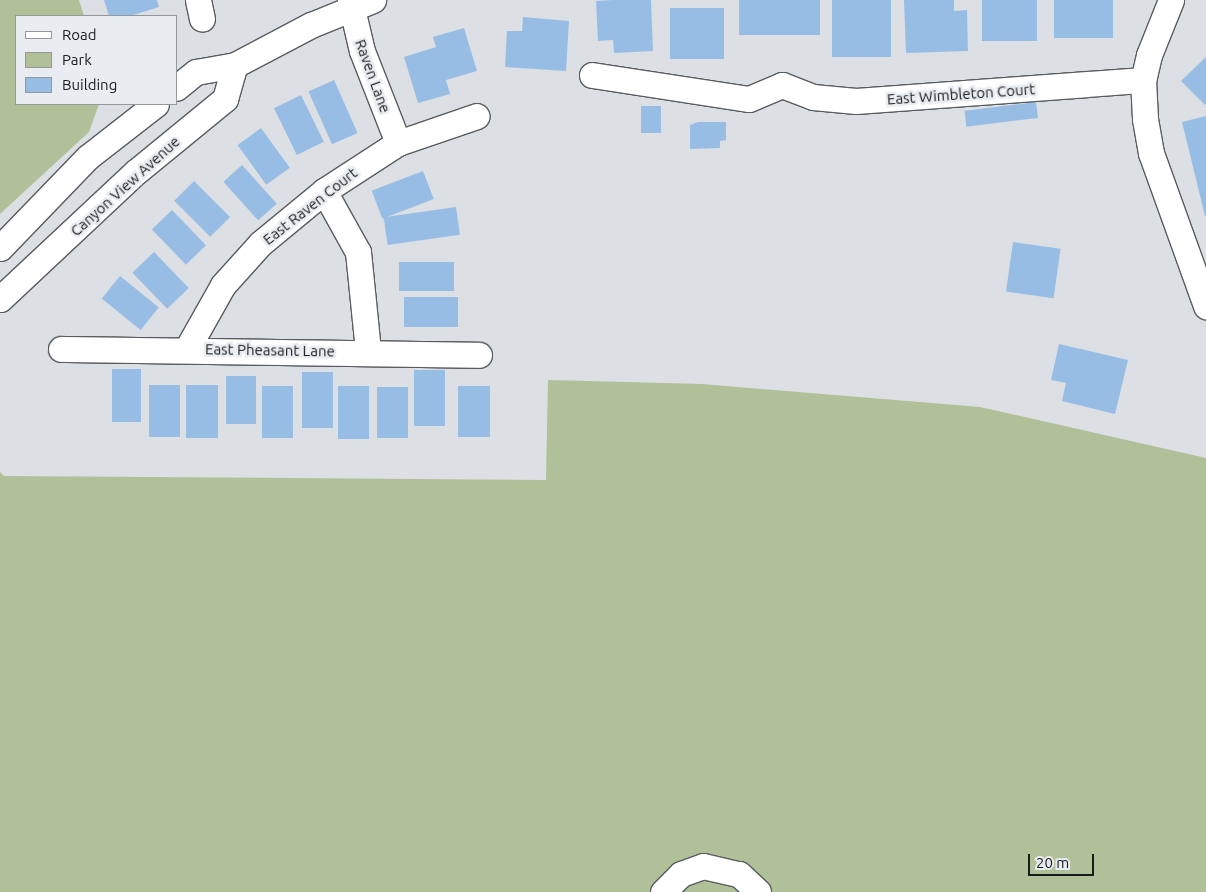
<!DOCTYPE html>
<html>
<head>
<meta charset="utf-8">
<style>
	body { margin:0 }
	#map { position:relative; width:1206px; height:892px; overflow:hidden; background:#dcdfe3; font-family:Ubuntu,sans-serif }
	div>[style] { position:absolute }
	.green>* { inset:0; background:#b0c098 }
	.building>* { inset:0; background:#98bde5; transform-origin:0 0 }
	.roads { filter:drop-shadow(1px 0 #595c5f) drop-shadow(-1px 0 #595c5f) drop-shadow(0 1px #595c5f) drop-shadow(0 -1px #595c5f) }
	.minor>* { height:25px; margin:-12.5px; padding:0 12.5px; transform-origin:12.5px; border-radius:12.5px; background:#fff }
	span { translate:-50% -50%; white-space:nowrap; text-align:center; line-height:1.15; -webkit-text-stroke:5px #e9ecf0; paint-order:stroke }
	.street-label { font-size:15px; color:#181a1b }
	.legend { position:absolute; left:15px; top:15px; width:162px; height:90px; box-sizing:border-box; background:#e9ecf0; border:1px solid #95989b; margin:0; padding:6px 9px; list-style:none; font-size:15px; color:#181a1b }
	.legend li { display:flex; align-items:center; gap:10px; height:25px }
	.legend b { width:25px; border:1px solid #95989b }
	.scale { position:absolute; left:1028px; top:854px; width:66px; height:22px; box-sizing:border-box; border:2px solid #181a1b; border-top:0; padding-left:6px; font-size:15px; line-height:18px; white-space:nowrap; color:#181a1b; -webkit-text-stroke:4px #e9ecf0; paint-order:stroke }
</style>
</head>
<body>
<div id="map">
	<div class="green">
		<i style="clip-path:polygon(0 0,79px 0,84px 16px,16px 16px,16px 104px,99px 104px,89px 132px,0 214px)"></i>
		<i style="clip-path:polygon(548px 380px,702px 384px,980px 407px,1206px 458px,1206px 892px,0 892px,0 472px,4px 476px,546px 480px)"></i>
	</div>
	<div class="building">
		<i style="clip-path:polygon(104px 0,157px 0,159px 7px,130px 16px,109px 16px)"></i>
		<i style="clip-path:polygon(613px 0,651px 0,653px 51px,614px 53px,613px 40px,598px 41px,596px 1px)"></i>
		<i style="left:739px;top:0;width:81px;height:35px"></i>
		<i style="left:832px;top:0;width:59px;height:57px"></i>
		<i style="clip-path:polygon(904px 0,954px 0,954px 11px,967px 10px,968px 51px,906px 53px)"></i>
		<i style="left:982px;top:0;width:55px;height:41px"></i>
		<i style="left:1054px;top:0;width:59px;height:38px"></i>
		<i style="left:670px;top:8px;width:54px;height:51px"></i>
		<i style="clip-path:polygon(523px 17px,569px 21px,566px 71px,505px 67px,507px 31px,522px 31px)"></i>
		<i style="clip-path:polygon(464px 28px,477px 71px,446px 80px,450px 94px,418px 103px,404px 57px,436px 47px,433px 37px)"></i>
		<i style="clip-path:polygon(1206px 57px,1206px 104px,1205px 105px,1181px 81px)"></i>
		<i style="left:334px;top:80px;width:58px;height:28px;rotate:66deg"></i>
		<i style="left:301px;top:95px;width:52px;height:30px;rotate:64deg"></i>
		<i style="left:1036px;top:102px;width:16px;height:72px;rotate:83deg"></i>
		<i style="left:641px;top:106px;width:20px;height:27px"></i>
		<i style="clip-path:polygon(1206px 116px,1206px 216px,1205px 216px,1182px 122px)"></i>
		<i style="clip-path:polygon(698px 122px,726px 122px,726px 140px,720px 141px,720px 148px,690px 149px,690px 125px)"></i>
		<i style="left:261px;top:128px;width:49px;height:29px;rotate:54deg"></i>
		<i style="left:242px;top:165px;width:52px;height:25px;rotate:48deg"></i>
		<i style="left:423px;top:171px;width:30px;height:55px;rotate:69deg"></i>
		<i style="left:194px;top:181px;width:51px;height:28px;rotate:45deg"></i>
		<i style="left:456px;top:207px;width:28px;height:73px;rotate:82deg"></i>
		<i style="left:172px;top:210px;width:49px;height:28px;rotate:46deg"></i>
		<i style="left:1013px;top:242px;width:48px;height:50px;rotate:8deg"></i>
		<i style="left:154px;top:252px;width:50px;height:30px;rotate:46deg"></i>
		<i style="left:399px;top:262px;width:55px;height:29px"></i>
		<i style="left:120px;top:276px;width:50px;height:29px;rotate:39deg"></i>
		<i style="left:404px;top:297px;width:54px;height:30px"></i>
		<i style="clip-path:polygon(1059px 344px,1128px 360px,1115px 414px,1062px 401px,1066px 383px,1051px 380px)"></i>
		<i style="left:112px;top:369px;width:29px;height:53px"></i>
		<i style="left:414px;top:370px;width:31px;height:56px"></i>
		<i style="left:302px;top:372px;width:31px;height:56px"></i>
		<i style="left:226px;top:376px;width:30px;height:48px"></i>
		<i style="left:149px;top:385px;width:31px;height:52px"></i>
		<i style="left:186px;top:385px;width:32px;height:53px"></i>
		<i style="left:262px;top:386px;width:31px;height:52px"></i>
		<i style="left:338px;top:386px;width:31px;height:53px"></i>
		<i style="left:458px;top:386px;width:32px;height:51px"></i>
		<i style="left:377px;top:387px;width:31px;height:51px"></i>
	</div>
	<div class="roads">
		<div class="minor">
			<i style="left:198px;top:0;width:19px;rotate:78deg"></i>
			<i style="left:350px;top:0;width:52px;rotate:76.8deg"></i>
			<i style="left:362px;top:51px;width:99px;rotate:68.6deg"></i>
			<i style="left:1171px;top:0;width:59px;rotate:111.8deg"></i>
			<i style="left:1149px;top:55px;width:26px;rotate:103deg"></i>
			<i style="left:1143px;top:80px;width:39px;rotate:87deg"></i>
			<i style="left:1145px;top:119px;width:35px;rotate:80deg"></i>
			<i style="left:1151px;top:153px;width:163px;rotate:70.2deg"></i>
			<i style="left:592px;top:75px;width:159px;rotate:8.7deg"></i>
			<i style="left:749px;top:99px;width:36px;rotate:-23deg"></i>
			<i style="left:782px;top:85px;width:33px;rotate:21deg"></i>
			<i style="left:813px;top:97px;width:43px;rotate:5.3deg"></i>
			<i style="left:856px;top:101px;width:288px;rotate:-4.2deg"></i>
			<i style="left:176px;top:88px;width:26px;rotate:-39deg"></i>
			<i style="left:196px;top:72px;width:40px;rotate:-10deg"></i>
			<i style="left:235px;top:65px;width:86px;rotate:-27.8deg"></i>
			<i style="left:311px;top:25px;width:67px;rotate:-22deg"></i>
			<i style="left:324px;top:191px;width:70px;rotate:60.9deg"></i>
			<i style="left:358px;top:252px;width:100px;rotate:84.2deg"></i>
			<i style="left:0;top:248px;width:127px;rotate:-46deg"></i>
			<i style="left:88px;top:157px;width:86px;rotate:-37.9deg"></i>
			<i style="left:0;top:299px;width:187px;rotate:-43.1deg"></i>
			<i style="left:137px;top:171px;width:114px;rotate:-39.3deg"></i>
			<i style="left:225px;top:99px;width:35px;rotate:-74deg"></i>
			<i style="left:61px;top:349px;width:418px;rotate:0.8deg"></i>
			<i style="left:187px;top:349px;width:73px;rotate:-60.6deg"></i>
			<i style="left:223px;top:285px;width:57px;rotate:-47.9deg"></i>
			<i style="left:261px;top:243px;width:82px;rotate:-39.5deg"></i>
			<i style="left:324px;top:191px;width:88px;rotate:-33deg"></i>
			<i style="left:398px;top:143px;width:83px;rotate:-18.9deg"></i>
			<i style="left:663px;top:892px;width:25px;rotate:-45deg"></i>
			<i style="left:681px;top:874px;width:23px;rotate:-20deg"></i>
			<i style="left:703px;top:866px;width:37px;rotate:13deg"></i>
			<i style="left:739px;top:874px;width:26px;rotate:43deg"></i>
		</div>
	</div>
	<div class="street-label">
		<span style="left:373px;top:76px;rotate:70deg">Raven Lane</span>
		<span style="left:961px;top:94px;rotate:-4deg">East Wimbleton Court</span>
		<span style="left:125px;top:186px;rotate:-42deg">Canyon View Avenue</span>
		<span style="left:310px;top:206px;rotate:-38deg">East Raven Court</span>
		<span style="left:270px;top:350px;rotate:1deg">East Pheasant Lane</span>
	</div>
	<ul class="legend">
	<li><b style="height:6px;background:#fff"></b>Road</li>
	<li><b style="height:14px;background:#b0c098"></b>Park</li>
	<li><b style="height:14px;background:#98bde5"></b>Building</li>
	</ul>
	<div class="scale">20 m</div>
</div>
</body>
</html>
